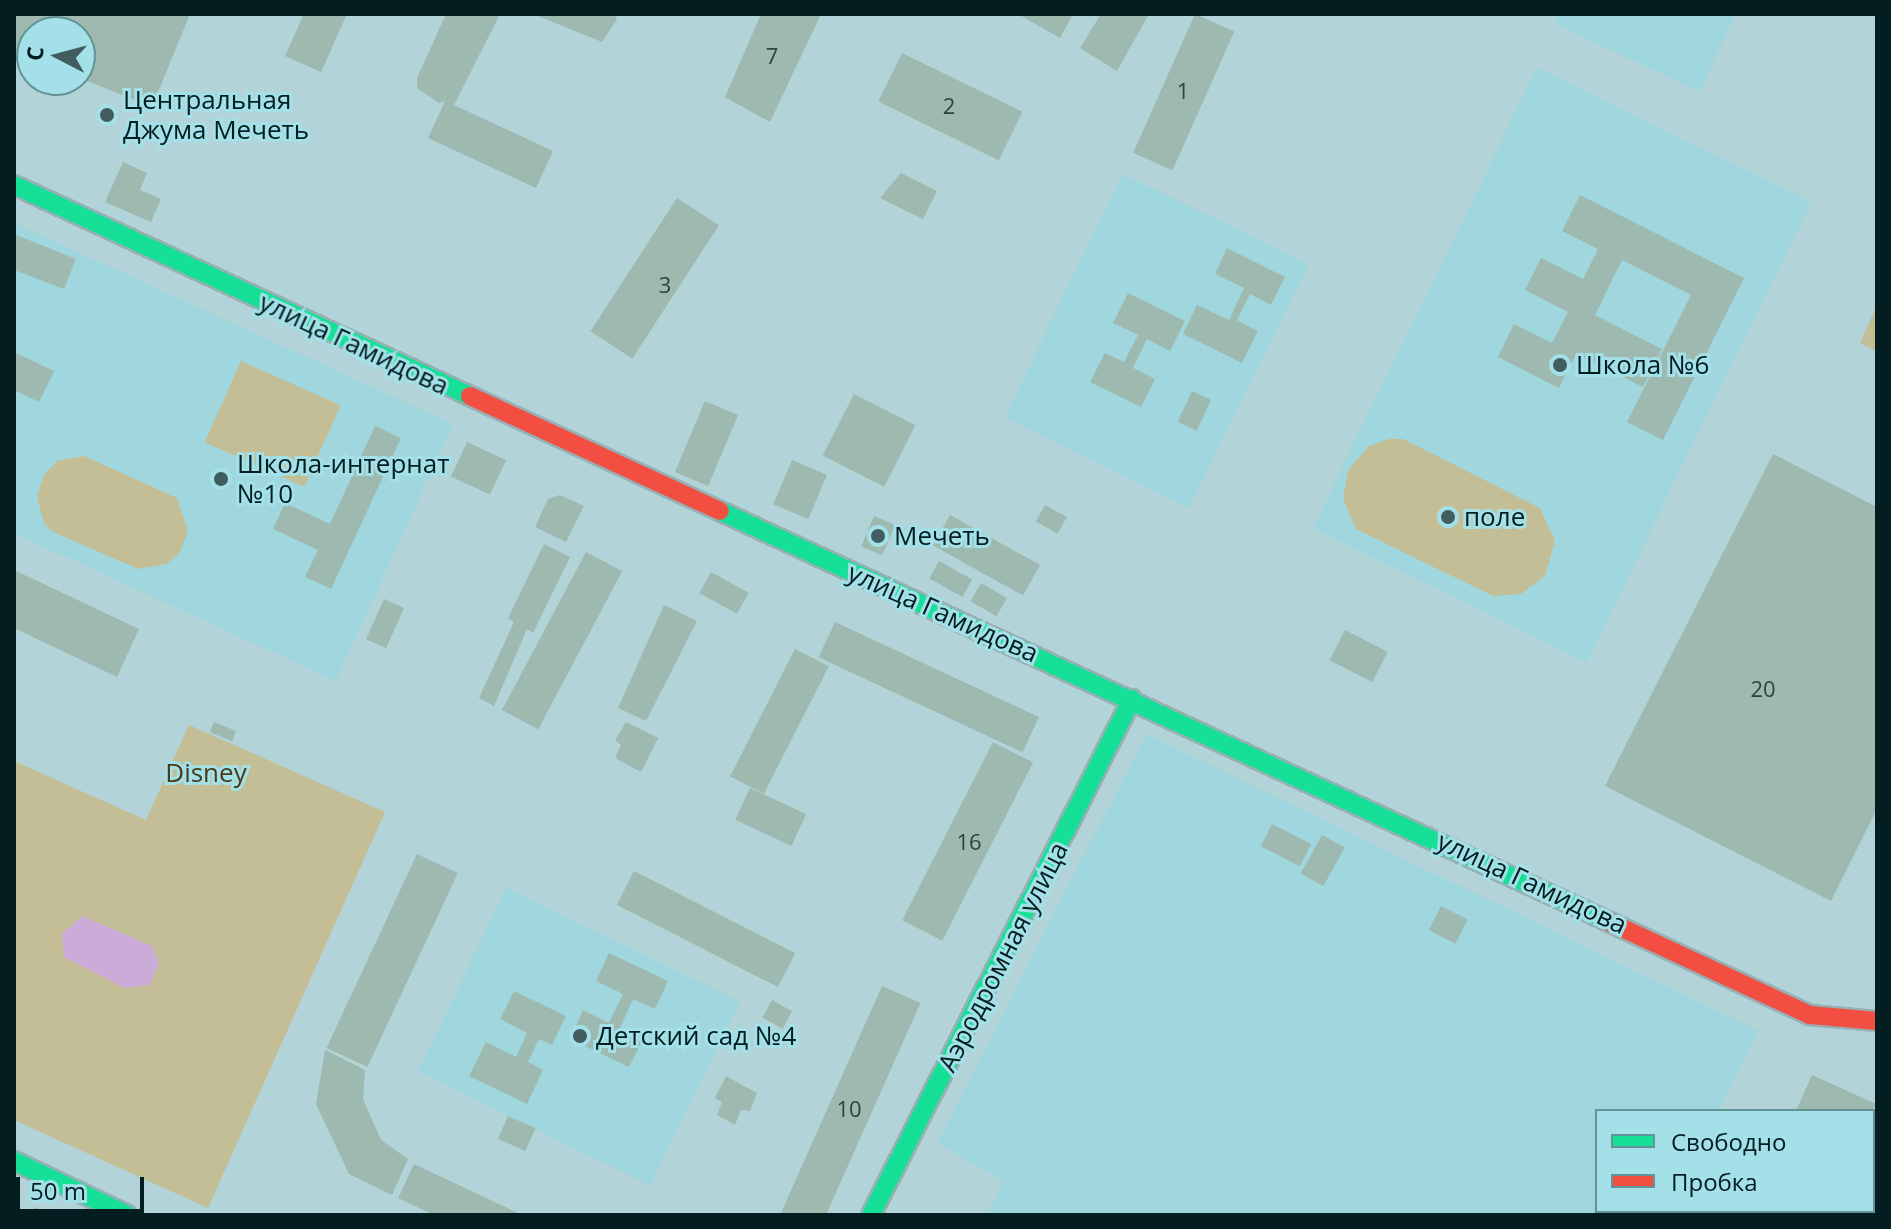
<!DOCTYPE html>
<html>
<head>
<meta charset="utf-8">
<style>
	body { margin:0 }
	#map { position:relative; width:1891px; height:1229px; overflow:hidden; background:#b2d3d8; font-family:"Open Sans",sans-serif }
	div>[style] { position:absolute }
	.built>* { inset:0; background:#a0d7de; transform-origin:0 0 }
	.green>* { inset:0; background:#c3be95; transform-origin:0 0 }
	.water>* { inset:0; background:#cbacd9 }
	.building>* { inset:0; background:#9eb9af; transform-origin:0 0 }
	.roads { filter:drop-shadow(2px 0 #96b0b4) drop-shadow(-2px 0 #96b0b4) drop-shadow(0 2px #96b0b4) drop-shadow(0 -2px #96b0b4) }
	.fast>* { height:18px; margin:-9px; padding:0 9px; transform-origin:9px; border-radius:9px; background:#16e098 }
	.jam>* { height:18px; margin:-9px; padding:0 9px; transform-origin:9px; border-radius:9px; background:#f24e42 }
	.dots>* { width:22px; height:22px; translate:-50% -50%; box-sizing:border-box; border:4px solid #a3e0e7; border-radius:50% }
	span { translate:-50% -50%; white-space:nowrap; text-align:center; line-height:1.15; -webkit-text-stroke:6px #a3e0e7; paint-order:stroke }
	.number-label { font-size:22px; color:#2a4444 }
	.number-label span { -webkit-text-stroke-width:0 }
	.poi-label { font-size:26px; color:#041d20 }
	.left { translate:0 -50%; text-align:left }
	.street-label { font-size:26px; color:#041d20 }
	.park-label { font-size:26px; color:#4a3a17 }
	.frame { position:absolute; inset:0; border:16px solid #041d20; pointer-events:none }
	.legend { position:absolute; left:1595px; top:1109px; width:280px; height:104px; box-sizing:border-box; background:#a3e0e7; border:2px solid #639297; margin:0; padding:10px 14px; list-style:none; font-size:24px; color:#041d20 }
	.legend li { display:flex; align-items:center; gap:16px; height:40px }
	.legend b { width:40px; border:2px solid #639297 }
	.north { position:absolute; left:16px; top:16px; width:80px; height:80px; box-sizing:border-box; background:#a3e0e7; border:2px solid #639297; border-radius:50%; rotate:276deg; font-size:22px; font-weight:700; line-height:32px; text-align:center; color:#041d20 }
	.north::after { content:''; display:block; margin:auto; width:28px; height:36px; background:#415d60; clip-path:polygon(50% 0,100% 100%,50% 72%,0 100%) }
	.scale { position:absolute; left:16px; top:1177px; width:128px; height:36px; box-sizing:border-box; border:4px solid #041d20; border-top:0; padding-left:10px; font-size:24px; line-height:28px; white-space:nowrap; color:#041d20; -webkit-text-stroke:6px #a3e0e7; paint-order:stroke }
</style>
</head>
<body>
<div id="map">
	<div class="built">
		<i style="clip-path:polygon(1559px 14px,1736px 14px,1699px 92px,1555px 23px)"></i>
		<i style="left:1537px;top:68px;width:305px;height:512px;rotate:26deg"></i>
		<i style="left:1123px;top:174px;width:206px;height:271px;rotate:26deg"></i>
		<i style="clip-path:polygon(14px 223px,453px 424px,336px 681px,14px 533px)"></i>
		<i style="clip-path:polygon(1146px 734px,1759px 1031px,1718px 1111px,1597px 1111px,1597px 1211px,1666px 1211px,1664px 1215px,987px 1215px,1005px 1182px,937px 1143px)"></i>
		<i style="left:507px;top:888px;width:259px;height:204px;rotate:26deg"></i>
	</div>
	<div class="green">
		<i style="clip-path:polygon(1877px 305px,1877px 352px,1860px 343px)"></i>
		<i style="left:241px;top:361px;width:109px;height:89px;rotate:24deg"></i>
		<i style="clip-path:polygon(1389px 439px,1403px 439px,1540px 508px,1555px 541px,1545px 576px,1521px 594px,1493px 596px,1356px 529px,1343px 498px,1348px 470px,1369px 446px)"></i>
		<i style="clip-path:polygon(84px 456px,177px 498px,188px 531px,180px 552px,167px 564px,138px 569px,51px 531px,44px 523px,37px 497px,44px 475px,57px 461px)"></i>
		<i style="clip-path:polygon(189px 725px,385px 812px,208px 1208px,14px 1120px,14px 761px,146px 820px)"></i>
	</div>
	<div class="water">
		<i style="clip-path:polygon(82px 916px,152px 946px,159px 963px,150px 985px,124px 988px,64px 957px,62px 934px)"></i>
	</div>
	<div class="building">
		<i style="clip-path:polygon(14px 14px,190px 14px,152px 107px,80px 78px,80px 32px,32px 32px,32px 58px,14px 50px)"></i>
		<i style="clip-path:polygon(304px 14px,347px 14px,321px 72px,285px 56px)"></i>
		<i style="clip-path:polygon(446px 14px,499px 16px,454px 105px,553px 151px,536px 188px,428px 138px,445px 101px,439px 103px,417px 88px,417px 78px)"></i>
		<i style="clip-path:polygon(533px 14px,615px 14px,617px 19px,602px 42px)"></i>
		<i style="clip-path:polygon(761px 14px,821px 14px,770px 122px,725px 97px)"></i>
		<i style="clip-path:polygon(1018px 14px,1073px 14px,1060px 38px)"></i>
		<i style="clip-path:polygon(1101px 14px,1149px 14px,1117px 71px,1080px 48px)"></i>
		<i style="left:1195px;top:14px;width:43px;height:152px;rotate:24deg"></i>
		<i style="left:902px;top:53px;width:134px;height:54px;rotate:26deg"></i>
		<i style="clip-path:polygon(123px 162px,147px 173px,140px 190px,161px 199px,151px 222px,105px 202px)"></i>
		<i style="clip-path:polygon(901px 173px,937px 191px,923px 219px,880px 198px)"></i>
		<i style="clip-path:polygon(1580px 195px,1744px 278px,1663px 440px,1627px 422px,1691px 295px,1622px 260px,1595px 315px,1662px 349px,1643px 387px,1576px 354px,1559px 388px,1498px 357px,1514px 324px,1552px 343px,1568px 312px,1525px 290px,1541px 258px,1583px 279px,1598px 249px,1562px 231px)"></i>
		<i style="left:677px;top:198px;width:50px;height:159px;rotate:33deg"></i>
		<i style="clip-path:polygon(14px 234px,76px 259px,64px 289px,14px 270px)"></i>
		<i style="clip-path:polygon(1227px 248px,1285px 277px,1271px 305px,1250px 294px,1237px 320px,1258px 331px,1242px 363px,1183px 334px,1197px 305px,1229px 320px,1244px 288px,1215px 274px)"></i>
		<i style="clip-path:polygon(1128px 293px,1185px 321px,1170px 351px,1147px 339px,1133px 368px,1155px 379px,1141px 407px,1090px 382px,1105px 353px,1124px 362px,1138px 335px,1113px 323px)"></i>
		<i style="clip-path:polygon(14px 352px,54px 371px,39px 402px,14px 390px)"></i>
		<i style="left:1192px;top:391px;width:21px;height:34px;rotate:25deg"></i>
		<i style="left:854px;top:394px;width:69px;height:69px;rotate:27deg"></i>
		<i style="left:705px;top:401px;width:36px;height:77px;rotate:23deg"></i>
		<i style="clip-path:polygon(375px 426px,401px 438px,331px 589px,305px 577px,318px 550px,273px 529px,285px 503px,330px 524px)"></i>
		<i style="left:467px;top:442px;width:43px;height:38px;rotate:25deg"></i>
		<i style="clip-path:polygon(1773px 454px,1877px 507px,1877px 809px,1831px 901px,1605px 786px)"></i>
		<i style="left:792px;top:460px;width:38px;height:48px;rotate:23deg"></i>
		<i style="clip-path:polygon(560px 495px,584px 506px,566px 542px,535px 527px,548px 499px)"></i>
		<i style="left:1045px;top:505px;width:25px;height:19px;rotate:29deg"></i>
		<i style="left:950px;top:515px;width:103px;height:35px;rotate:29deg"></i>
		<i style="left:874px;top:516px;width:23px;height:33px;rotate:23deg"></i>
		<i style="clip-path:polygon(544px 544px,570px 557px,533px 633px,527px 629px,494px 706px,479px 698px,514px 622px,508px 618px)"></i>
		<i style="left:586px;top:552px;width:41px;height:179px;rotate:28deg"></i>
		<i style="left:939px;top:561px;width:38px;height:20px;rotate:29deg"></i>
		<i style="clip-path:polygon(14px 570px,139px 629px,117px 677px,14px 628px)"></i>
		<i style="left:711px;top:572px;width:43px;height:24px;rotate:29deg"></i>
		<i style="left:981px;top:583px;width:30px;height:21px;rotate:30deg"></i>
		<i style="left:384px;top:599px;width:22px;height:44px;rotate:24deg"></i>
		<i style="clip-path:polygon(664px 605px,697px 621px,646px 721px,618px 708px)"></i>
		<i style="left:835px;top:622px;width:225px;height:39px;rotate:25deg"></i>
		<i style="left:1345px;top:630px;width:48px;height:34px;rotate:27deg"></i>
		<i style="left:795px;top:649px;width:38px;height:143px;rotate:27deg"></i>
		<i style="left:214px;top:722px;width:24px;height:11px;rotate:22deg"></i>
		<i style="clip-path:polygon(626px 722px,658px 738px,641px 772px,615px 758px,621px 745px,615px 740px)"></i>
		<i style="left:993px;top:742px;width:45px;height:200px;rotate:27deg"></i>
		<i style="left:750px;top:788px;width:62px;height:35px;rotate:25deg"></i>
		<i style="left:1272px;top:824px;width:44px;height:25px;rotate:27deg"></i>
		<i style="left:1322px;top:835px;width:26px;height:44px;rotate:29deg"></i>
		<i style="left:417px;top:854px;width:45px;height:214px;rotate:25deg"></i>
		<i style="left:634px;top:871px;width:181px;height:38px;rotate:27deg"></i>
		<i style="left:1441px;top:906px;width:30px;height:27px;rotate:27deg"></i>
		<i style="clip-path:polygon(609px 953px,668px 981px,655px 1009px,633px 999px,620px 1028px,643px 1039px,629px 1067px,570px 1039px,583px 1010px,609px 1023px,623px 994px,596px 981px)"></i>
		<i style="left:882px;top:986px;width:42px;height:252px;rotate:24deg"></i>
		<i style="clip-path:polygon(514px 991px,566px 1016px,552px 1045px,539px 1039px,528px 1062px,543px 1070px,527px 1104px,469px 1076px,486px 1042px,516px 1057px,527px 1033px,500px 1019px)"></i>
		<i style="left:772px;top:1000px;width:23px;height:20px;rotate:29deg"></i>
		<i style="clip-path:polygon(325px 1050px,365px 1070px,363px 1099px,381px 1140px,408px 1159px,392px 1195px,349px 1174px,316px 1104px)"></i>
		<i style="clip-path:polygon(1812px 1075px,1876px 1104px,1872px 1111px,1796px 1111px)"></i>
		<i style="clip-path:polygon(726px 1076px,757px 1093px,750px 1111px,741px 1110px,735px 1125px,717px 1115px,722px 1102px,715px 1098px)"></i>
		<i style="left:508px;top:1116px;width:30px;height:25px;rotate:24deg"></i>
		<i style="clip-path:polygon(414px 1164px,522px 1215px,434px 1215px,398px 1198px)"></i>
		<i style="clip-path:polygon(35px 1207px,48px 1215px,30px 1215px)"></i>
		<i style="left:1725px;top:1211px;width:103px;height:4px"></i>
	</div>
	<div class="roads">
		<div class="fast">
			<i style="left:14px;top:185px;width:502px;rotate:24.83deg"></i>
			<i style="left:720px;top:511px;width:975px;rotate:24.8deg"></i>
			<i style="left:14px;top:1161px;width:125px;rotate:25.5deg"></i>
			<i style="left:871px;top:1215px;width:578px;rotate:-63.17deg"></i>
		</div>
		<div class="jam">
			<i style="left:470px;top:396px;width:275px;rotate:24.7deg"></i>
			<i style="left:1605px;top:920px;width:226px;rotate:24.9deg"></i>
			<i style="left:1810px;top:1015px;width:67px;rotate:5.1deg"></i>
		</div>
	</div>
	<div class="dots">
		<i style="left:107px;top:115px;background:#415d60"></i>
		<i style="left:1560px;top:365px;background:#415d60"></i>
		<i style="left:221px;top:479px;background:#415d60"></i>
		<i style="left:1448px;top:517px;background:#415d60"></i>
		<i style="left:878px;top:536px;background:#415d60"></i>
		<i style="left:580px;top:1036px;background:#415d60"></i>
	</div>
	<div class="number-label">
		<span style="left:772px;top:56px">7</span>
		<span style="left:1183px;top:91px">1</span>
		<span style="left:949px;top:106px">2</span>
		<span style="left:665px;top:285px">3</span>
		<span style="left:1763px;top:689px">20</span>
		<span style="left:969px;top:842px">16</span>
		<span style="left:849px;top:1109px">10</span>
	</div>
	<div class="poi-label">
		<span class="left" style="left:123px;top:115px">Центральная<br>Джума Мечеть</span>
		<span class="left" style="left:1576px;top:365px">Школа №6</span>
		<span class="left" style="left:237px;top:479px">Школа-интернат<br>№10</span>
		<span class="left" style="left:1464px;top:517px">поле</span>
		<span class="left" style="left:894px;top:536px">Мечеть</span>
		<span class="left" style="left:596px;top:1036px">Детский сад №4</span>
	</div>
	<div class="street-label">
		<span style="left:354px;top:344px;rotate:25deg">улица Гамидова</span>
		<span style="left:943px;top:613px;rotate:24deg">улица Гамидова</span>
		<span style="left:1532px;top:883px;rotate:25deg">улица Гамидова</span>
		<span style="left:1003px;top:957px;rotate:-63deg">Аэродромная улица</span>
	</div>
	<div class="park-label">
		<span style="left:206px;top:773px">Disney</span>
	</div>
	<div class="frame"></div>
	<ul class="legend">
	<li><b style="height:10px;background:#16e098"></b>Свободно</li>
	<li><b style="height:10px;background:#f24e42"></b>Пробка</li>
	</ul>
	<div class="north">С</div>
	<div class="scale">50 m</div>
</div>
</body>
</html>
